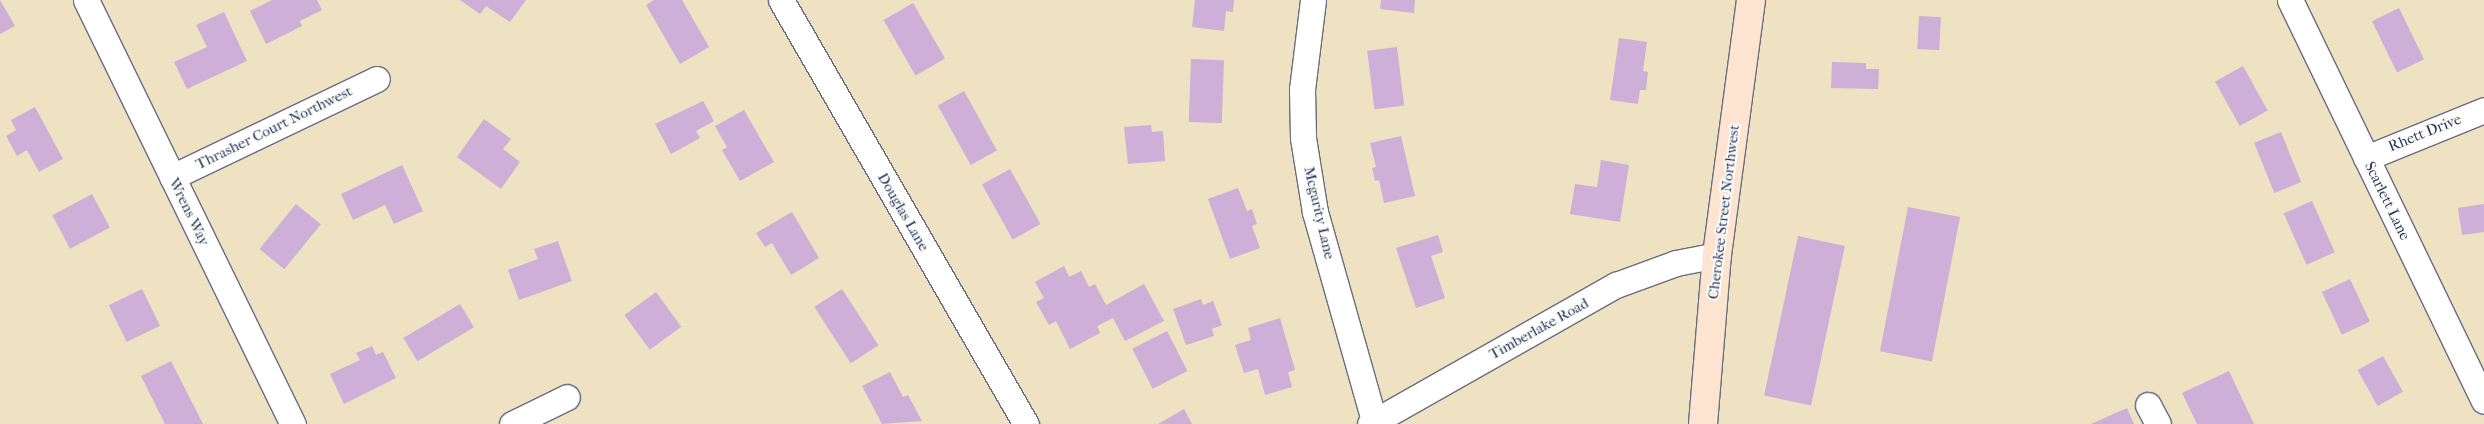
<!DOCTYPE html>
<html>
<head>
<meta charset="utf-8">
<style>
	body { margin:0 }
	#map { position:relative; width:2484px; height:424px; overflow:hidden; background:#eee2c2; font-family:"IM FELL French Canon",serif }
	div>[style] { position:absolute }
	.building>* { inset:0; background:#cdafd7; transform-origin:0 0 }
	.roads { filter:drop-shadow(1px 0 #656e81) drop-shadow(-1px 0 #656e81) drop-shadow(0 1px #656e81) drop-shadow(0 -1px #656e81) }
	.minor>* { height:25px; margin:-12.5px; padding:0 12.5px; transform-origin:12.5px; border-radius:12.5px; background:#fff }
	.secondary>* { height:28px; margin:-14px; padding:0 14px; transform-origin:14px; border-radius:14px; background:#fde4d1 }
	span { translate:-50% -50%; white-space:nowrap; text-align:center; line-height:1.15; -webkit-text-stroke:4px #fdfcf7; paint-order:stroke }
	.street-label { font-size:15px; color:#1b2f5e }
</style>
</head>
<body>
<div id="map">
	<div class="building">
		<i style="clip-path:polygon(0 0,15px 26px,0 34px)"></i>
		<i style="clip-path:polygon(272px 0,317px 0,322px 10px,300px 21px,302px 26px,266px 44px,250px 11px)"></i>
		<i style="clip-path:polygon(460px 0,526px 0,510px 22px,486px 6px,480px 14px)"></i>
		<i style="clip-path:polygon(654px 0,682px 0,709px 47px,680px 64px,646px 5px)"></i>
		<i style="clip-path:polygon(1195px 0,1234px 0,1233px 12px,1226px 11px,1224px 31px,1192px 27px)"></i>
		<i style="clip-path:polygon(1381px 0,1415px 0,1414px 13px,1380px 9px)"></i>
		<i style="left:913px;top:3px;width:64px;height:34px;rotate:60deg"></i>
		<i style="left:2399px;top:8px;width:57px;height:30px;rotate:64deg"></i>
		<i style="clip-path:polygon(224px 12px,247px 61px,187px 89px,174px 62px,207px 47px,196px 25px)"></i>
		<i style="left:1919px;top:16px;width:22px;height:33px;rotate:3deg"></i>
		<i style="clip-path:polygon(1619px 38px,1647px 42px,1643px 71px,1648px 72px,1646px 90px,1640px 90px,1638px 104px,1610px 100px)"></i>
		<i style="left:1397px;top:47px;width:59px;height:30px;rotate:83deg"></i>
		<i style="left:1191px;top:59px;width:33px;height:63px;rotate:2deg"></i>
		<i style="clip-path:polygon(1832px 62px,1866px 63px,1866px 69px,1879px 69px,1878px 89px,1831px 88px)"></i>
		<i style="left:2243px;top:66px;width:51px;height:32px;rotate:61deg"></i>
		<i style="left:964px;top:91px;width:68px;height:30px;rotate:61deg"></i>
		<i style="clip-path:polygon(703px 101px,714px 121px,696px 131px,700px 138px,671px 154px,655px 124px)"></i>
		<i style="clip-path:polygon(35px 107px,63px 159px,39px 172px,27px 150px,17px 156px,6px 136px,16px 130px,11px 120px)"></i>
		<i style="clip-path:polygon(744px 110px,774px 162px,740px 181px,722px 150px,727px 147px,715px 126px)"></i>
		<i style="clip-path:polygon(484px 119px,511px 139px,503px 149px,520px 162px,501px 189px,457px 157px)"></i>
		<i style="clip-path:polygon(1151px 125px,1152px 132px,1163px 131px,1165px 161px,1128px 164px,1124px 127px)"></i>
		<i style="left:2281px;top:132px;width:54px;height:29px;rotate:68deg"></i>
		<i style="clip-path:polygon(1401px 136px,1415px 196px,1384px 203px,1379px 180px,1375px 181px,1372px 168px,1376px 167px,1370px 143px)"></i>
		<i style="clip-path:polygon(1601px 160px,1629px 165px,1620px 222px,1570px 214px,1575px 184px,1597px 187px)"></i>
		<i style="clip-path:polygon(402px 165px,423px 211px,394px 224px,385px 205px,353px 220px,341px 194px)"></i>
		<i style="left:1010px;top:169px;width:63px;height:32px;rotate:61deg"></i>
		<i style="clip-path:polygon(1238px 188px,1247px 211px,1252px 209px,1257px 224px,1252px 226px,1260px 248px,1230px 259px,1208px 199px)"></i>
		<i style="left:92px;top:194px;width:38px;height:45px;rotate:62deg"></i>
		<i style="left:2312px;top:201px;width:56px;height:31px;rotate:66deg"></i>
		<i style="left:296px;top:204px;width:32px;height:58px;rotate:39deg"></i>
		<i style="clip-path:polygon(2484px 204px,2484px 232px,2462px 235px,2458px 208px)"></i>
		<i style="left:1908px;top:207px;width:53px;height:147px;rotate:11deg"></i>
		<i style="clip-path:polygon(792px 212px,819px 258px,791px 275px,772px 243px,765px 247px,756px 233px)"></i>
		<i style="clip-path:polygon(1438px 235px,1443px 252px,1431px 256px,1445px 298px,1416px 308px,1396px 248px)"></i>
		<i style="left:1798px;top:236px;width:48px;height:163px;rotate:12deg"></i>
		<i style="clip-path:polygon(558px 241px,572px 281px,519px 300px,508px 270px,538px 259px,534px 249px)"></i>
		<i style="clip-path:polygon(1064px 266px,1069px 277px,1081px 271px,1089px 287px,1095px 284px,1106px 305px,1144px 284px,1164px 321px,1125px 341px,1113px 318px,1097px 326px,1100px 333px,1070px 349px,1056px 321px,1049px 325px,1036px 302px,1044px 298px,1035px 282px)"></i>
		<i style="left:2350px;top:279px;width:47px;height:31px;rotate:65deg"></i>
		<i style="left:142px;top:289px;width:41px;height:37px;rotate:64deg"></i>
		<i style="left:842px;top:289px;width:67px;height:33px;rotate:57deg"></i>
		<i style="left:656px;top:292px;width:43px;height:39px;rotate:54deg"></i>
		<i style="clip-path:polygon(1201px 299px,1203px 305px,1213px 301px,1222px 325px,1212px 329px,1214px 336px,1186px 345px,1173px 309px)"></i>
		<i style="left:460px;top:304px;width:27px;height:66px;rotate:59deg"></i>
		<i style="clip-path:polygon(1280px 318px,1295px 370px,1288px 372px,1292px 387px,1265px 395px,1258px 369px,1244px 373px,1235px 345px,1251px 340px,1248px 328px)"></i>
		<i style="left:1167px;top:331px;width:45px;height:39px;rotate:63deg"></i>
		<i style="clip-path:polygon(372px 346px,376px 355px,383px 352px,396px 378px,344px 404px,330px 374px,360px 360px,356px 353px)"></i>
		<i style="left:2383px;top:356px;width:41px;height:29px;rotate:61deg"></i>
		<i style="clip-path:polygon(171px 361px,203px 424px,165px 424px,141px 376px)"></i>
		<i style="clip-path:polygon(2229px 371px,2254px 424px,2197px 424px,2182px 393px)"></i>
		<i style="clip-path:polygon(890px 372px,903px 397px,908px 395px,922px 421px,882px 424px,862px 386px)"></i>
		<i style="clip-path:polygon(2127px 408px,2134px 424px,2091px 424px)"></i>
		<i style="clip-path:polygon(1184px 409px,1192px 424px,1158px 424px)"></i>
	</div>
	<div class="roads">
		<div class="minor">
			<i style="left:86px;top:0;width:472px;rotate:64deg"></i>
			<i style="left:781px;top:0;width:490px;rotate:60deg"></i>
			<i style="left:1313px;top:0;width:90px;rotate:97deg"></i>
			<i style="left:1302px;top:89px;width:49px;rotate:88.8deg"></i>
			<i style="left:1303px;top:138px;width:75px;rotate:80.8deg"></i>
			<i style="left:1315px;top:212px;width:217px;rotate:74.2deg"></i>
			<i style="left:2290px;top:0;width:445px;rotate:64.2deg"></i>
			<i style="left:2366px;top:158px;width:127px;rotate:-22.1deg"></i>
			<i style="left:172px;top:177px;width:227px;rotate:-25.6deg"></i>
			<i style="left:2148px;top:405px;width:21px;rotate:62deg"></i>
			<i style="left:512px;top:424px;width:61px;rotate:-26.1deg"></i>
			<i style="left:1370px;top:424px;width:283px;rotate:-29.5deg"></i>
			<i style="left:1616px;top:285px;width:64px;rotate:-20.1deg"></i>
			<i style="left:1676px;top:263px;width:42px;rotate:-11deg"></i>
		</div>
		<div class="secondary">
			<i style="left:1703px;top:424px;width:170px;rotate:-85.3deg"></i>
			<i style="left:1717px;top:255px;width:257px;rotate:-82.4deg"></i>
		</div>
	</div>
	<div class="street-label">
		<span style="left:274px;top:128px;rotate:-26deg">Thrasher Court Northwest</span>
		<span style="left:2425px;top:133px;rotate:-22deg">Rhett Drive</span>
		<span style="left:2387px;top:201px;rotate:64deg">Scarlett Lane</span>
		<span style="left:189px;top:212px;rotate:64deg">Wrens Way</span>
		<span style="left:903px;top:212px;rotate:60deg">Douglas Lane</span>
		<span style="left:1724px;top:212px;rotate:-83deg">Cherokee Street Northwest</span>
		<span style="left:1319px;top:213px;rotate:77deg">Mcgarity Lane</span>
		<span style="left:1539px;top:329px;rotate:-29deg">Timberlake Road</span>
	</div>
</div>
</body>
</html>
